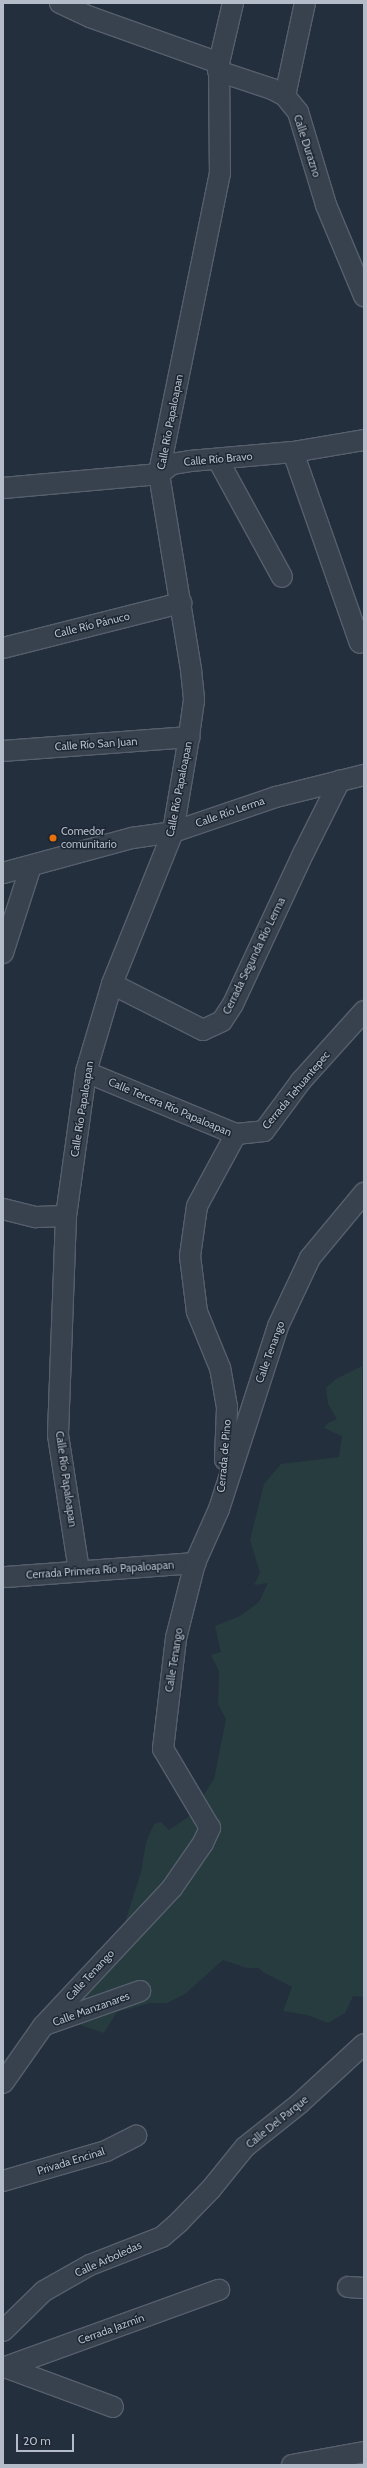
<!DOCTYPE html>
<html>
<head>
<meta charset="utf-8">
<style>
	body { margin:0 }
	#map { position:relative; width:367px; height:2468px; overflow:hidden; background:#242f3e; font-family:Cabin,sans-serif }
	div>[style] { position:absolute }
	.green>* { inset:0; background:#263c3f }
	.roads { filter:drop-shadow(1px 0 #565f6c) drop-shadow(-1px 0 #565f6c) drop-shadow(0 1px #565f6c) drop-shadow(0 -1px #565f6c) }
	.minor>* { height:20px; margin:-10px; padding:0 10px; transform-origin:10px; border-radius:10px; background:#38414e }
	.dots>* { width:11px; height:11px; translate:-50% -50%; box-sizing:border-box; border:2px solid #1d2633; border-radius:50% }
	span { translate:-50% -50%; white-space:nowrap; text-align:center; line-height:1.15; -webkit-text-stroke:3px #1d2633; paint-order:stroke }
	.street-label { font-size:11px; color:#b4bcc9 }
	.poi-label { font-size:11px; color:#b4bcc9 }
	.left { translate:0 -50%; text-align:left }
	.frame { position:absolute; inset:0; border:4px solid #b4bcc9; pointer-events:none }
	.scale { position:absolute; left:16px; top:2434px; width:58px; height:18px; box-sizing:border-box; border:2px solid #b4bcc9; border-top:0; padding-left:5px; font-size:12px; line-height:14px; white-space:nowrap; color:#b4bcc9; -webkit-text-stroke:3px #1d2633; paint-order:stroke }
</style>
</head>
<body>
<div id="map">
	<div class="green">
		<i style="clip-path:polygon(362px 1366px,364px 1997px,353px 1996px,345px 2013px,328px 2023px,307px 2015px,283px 2011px,292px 1987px,263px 1972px,259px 1968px,247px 1968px,223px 1960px,185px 1994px,167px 2003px,150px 2003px,117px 2012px,104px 2033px,68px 2021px,96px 1951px,111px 1942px,111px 1937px,122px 1932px,141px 1872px,146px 1842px,154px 1824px,161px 1822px,169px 1830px,191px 1815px,214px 1779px,226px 1719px,218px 1704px,219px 1671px,211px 1655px,221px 1652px,215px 1626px,240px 1616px,259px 1602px,268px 1583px,254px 1585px,260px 1573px,250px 1540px,264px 1484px,281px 1464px,339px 1457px,342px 1436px,324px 1428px,328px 1423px,337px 1419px,328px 1404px,326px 1388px,336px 1379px)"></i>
	</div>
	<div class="roads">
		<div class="minor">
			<i style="left:60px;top:3px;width:33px;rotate:25deg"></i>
			<i style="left:90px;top:17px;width:137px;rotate:19.6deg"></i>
			<i style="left:219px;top:63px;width:110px;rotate:89.5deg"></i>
			<i style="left:220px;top:173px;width:307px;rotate:101.5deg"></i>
			<i style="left:159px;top:474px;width:199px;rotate:80.7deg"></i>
			<i style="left:191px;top:670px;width:30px;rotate:84deg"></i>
			<i style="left:194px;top:700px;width:37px;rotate:98deg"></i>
			<i style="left:189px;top:737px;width:96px;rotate:99.6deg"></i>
			<i style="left:173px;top:832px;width:164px;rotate:111.9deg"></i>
			<i style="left:112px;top:984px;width:92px;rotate:106.5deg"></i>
			<i style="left:86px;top:1072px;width:145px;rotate:97.9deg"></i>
			<i style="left:66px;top:1216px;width:219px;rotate:92.1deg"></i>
			<i style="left:58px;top:1435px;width:137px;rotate:81.2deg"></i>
			<i style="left:219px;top:63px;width:62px;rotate:-76.9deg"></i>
			<i style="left:218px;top:71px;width:57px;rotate:18.4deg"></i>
			<i style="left:272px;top:89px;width:15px;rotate:28deg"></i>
			<i style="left:285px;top:96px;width:21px;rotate:51deg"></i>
			<i style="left:298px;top:112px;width:97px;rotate:73.2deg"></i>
			<i style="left:326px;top:205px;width:99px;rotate:67.3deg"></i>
			<i style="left:285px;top:96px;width:95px;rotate:-77.9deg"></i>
			<i style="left:293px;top:452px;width:202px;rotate:70.7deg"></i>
			<i style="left:218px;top:460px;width:133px;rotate:61.3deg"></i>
			<i style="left:3px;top:488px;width:157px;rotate:-5.1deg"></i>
			<i style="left:159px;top:474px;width:16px;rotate:-38deg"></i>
			<i style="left:172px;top:464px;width:18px;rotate:-9deg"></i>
			<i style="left:190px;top:461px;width:103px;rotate:-5deg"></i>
			<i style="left:293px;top:452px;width:72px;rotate:-9.6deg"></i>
			<i style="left:3px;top:648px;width:184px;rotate:-14.2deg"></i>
			<i style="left:3px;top:751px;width:187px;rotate:-4.3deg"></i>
			<i style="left:3px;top:873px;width:134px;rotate:-15.2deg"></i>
			<i style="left:132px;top:838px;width:41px;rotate:-8.3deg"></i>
			<i style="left:173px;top:832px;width:109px;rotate:-18.8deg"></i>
			<i style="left:276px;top:797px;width:91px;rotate:-14deg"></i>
			<i style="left:3px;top:953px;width:91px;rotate:-72.2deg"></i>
			<i style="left:112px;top:984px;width:102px;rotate:26.8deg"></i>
			<i style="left:203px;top:1030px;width:21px;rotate:-25deg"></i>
			<i style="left:222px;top:1021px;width:20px;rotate:-57deg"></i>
			<i style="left:233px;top:1004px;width:168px;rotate:-65deg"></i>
			<i style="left:304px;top:852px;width:80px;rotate:-63.4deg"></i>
			<i style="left:86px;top:1072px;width:162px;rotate:22.5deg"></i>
			<i style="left:236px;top:1134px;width:28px;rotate:-6deg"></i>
			<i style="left:264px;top:1131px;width:62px;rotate:-53.5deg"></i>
			<i style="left:301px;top:1081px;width:94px;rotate:-48deg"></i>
			<i style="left:3px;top:1209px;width:34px;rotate:14deg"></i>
			<i style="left:36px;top:1217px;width:30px;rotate:-2deg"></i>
			<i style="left:225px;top:1460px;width:53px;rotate:-87.8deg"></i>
			<i style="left:227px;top:1407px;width:40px;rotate:-100deg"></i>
			<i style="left:220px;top:1368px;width:61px;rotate:-112.3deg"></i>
			<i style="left:197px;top:1312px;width:56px;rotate:-97.1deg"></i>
			<i style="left:190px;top:1256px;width:50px;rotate:-82deg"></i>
			<i style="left:197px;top:1206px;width:82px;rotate:-61.6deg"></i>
			<i style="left:5px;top:1577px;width:191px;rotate:-4.2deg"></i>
			<i style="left:47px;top:2024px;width:99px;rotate:-19.5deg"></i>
			<i style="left:3px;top:2083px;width:70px;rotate:-54.9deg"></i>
			<i style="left:43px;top:2026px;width:189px;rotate:-46.9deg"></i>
			<i style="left:172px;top:1888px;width:55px;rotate:-55.4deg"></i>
			<i style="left:203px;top:1843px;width:17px;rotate:-65deg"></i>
			<i style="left:210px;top:1828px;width:92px;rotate:-120.7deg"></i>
			<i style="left:163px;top:1749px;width:112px;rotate:-83.3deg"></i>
			<i style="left:176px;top:1638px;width:77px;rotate:-75.8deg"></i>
			<i style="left:195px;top:1563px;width:59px;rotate:-66deg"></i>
			<i style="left:219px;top:1509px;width:192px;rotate:-72.1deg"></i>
			<i style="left:278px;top:1326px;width:75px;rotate:-64.8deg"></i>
			<i style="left:310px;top:1258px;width:85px;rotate:-50.3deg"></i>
			<i style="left:3px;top:2181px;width:107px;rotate:-16.2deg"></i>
			<i style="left:106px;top:2151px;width:34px;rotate:-27deg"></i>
			<i style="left:348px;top:2287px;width:16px;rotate:4deg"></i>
			<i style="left:3px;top:2331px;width:57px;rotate:-44.3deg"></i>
			<i style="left:44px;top:2291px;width:53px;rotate:-29.5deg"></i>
			<i style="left:90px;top:2265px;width:77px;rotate:-21.3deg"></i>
			<i style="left:162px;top:2237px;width:23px;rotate:-41deg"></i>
			<i style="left:179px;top:2222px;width:46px;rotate:-45.9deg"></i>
			<i style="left:211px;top:2189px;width:54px;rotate:-51deg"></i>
			<i style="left:245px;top:2147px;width:69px;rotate:-38.5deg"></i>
			<i style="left:299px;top:2104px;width:88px;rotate:-42.7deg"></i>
			<i style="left:5px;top:2367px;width:115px;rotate:20.3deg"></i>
			<i style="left:3px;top:2368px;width:230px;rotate:-19.9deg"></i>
			<i style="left:292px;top:2465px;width:73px;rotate:-10.2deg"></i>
		</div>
	</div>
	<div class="dots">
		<i style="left:53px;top:838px;background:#e8710a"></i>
	</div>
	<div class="street-label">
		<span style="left:307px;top:146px;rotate:72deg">Calle Durazno</span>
		<span style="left:170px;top:422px;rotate:-79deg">Calle Río Papaloapan</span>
		<span style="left:218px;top:459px;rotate:-5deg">Calle Río Bravo</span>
		<span style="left:92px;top:625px;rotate:-14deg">Calle Río Pánuco</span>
		<span style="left:96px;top:744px;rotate:-4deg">Calle Río San Juan</span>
		<span style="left:179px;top:789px;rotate:-79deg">Calle Río Papaloapan</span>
		<span style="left:230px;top:812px;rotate:-19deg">Calle Río Lerma</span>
		<span style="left:254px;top:956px;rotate:-64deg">Cerrada Segunda Río Lerma</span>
		<span style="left:296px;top:1090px;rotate:-50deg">Cerrada Tehuantepec</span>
		<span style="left:170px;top:1107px;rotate:23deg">Calle Tercera Río Papaloapan</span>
		<span style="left:82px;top:1109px;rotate:-81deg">Calle Río Papaloapan</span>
		<span style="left:270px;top:1352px;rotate:-70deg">Calle Tenango</span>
		<span style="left:224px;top:1456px;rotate:-85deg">Cerrada de Pino</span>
		<span style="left:66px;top:1479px;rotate:82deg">Calle Río Papaloapan</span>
		<span style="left:100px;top:1570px;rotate:-4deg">Cerrada Primera Río Papaloapan</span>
		<span style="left:174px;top:1660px;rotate:-81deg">Calle Tenango</span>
		<span style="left:90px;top:1975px;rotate:-47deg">Calle Tenango</span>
		<span style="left:91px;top:2009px;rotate:-20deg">Calle Manzanares</span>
		<span style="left:277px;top:2122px;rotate:-39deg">Calle Del Parque</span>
		<span style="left:71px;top:2161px;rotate:-17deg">Privada Encinal</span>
		<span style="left:108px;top:2259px;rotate:-24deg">Calle Arboledas</span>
		<span style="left:111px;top:2329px;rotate:-20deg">Cerrada Jazmín</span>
	</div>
	<div class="poi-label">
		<span class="left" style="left:61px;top:838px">Comedor<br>comunitario</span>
	</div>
	<div class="frame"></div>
	<div class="scale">20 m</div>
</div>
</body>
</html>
